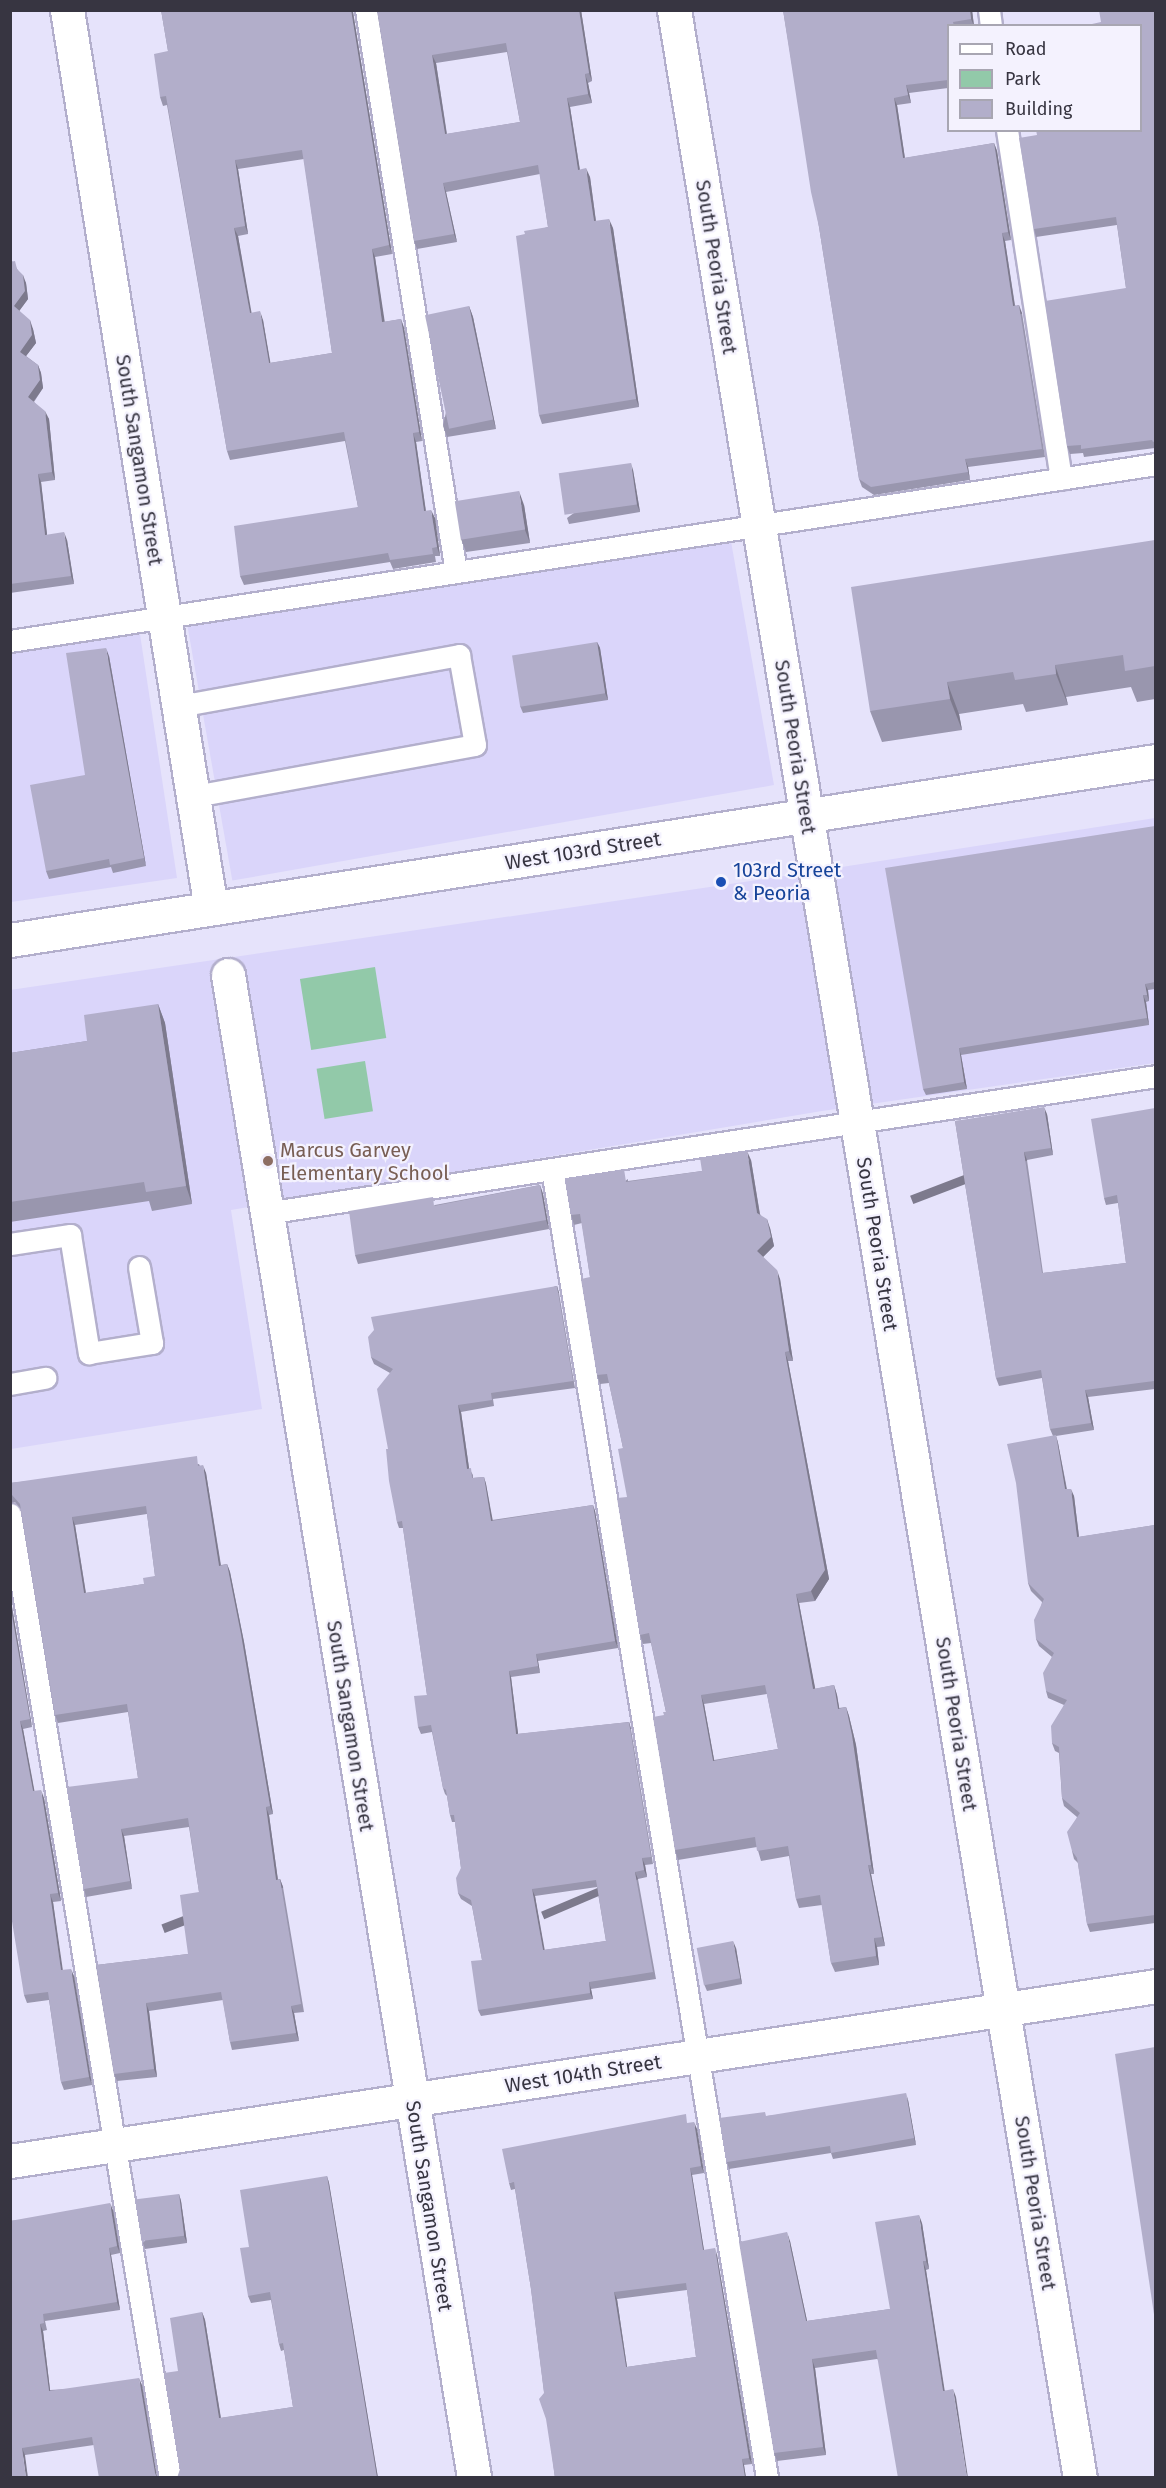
<!DOCTYPE html>
<html>
<head>
<meta charset="utf-8">
<style>
	body { margin:0 }
	#map { position:relative; width:1166px; height:2488px; overflow:hidden; background:#e6e3fb; font-family:"Fira Sans",sans-serif }
	div>[style] { position:absolute }
	.built>* { inset:0; background:#dad5fa; transform-origin:0 0 }
	.green>* { inset:0; background:#92c9a9; transform-origin:0 0 }
	.roads { filter:drop-shadow(2px 0 #b3afcc) drop-shadow(-2px 0 #b3afcc) drop-shadow(0 2px #b3afcc) drop-shadow(0 -2px #b3afcc) }
	.lane>* { height:21px; margin:-10.5px; padding:0 10.5px; transform-origin:10.5px; border-radius:10.5px; background:#fff }
	.street>* { height:33px; margin:-16.5px; padding:0 16.5px; transform-origin:16.5px; border-radius:16.5px; background:#fff }
	.secondary>* { height:33px; margin:-16.5px; padding:0 16.5px; transform-origin:16.5px; border-radius:16.5px; background:#fff }
	.wall>* { inset:0; background:#9996ae }
	.shaded-wall>* { inset:0; background:#7d7a8d; transform-origin:0 0 }
	.building>* { inset:0; background:#b2aeca; transform-origin:0 0 }
	.dots>* { width:16px; height:16px; translate:-50% -50%; box-sizing:border-box; border:3px solid #f4f2fe; border-radius:50% }
	span { translate:-50% -50%; white-space:nowrap; text-align:center; line-height:1.15; -webkit-text-stroke:4.5px #f4f2fe; paint-order:stroke }
	.street-label { font-size:20px; color:#373541 }
	.transit-label { font-size:20px; color:#164399 }
	.left { translate:0 -50%; text-align:left }
	.education-label { font-size:20px; color:#785e54 }
	.frame { position:absolute; inset:0; border:12px solid #373541; pointer-events:none }
	.legend { position:absolute; left:947px; top:24px; width:195px; height:108px; box-sizing:border-box; background:#f4f2fe; border:2px solid #a8a6b2; margin:0; padding:8px 10px; list-style:none; font-size:18px; color:#373541 }
	.legend li { display:flex; align-items:center; gap:12px; height:30px }
	.legend b { width:30px; border:2px solid #a8a6b2 }
</style>
</head>
<body>
<div id="map">
	<div class="built">
		<i style="left:729px;top:530px;width:259px;height:550px;rotate:80deg"></i>
		<i style="clip-path:polygon(138px 621px,177px 878px,11px 902px,11px 641px)"></i>
		<i style="clip-path:polygon(1155px 818px,1155px 1063px,822px 1111px,231px 1210px,262px 1409px,11px 1449px,10px 990px,784px 876px)"></i>
	</div>
	<div class="green">
		<i style="left:375px;top:967px;width:72px;height:76px;rotate:81deg"></i>
		<i style="left:365px;top:1061px;width:51px;height:49px;rotate:81deg"></i>
	</div>
	<div class="roads">
		<div class="lane">
			<i style="left:366px;top:10px;width:569px;rotate:80.9deg"></i>
			<i style="left:989px;top:10px;width:16px;rotate:83deg"></i>
			<i style="left:1007px;top:130px;width:353px;rotate:81.2deg"></i>
			<i style="left:10px;top:641px;width:1160px;rotate:-8.78deg"></i>
			<i style="left:179px;top:706px;width:285px;rotate:-10.3deg"></i>
			<i style="left:459px;top:655px;width:91px;rotate:79.9deg"></i>
			<i style="left:475px;top:745px;width:287px;rotate:169.7deg"></i>
			<i style="left:552px;top:1169px;width:1327px;rotate:80.67deg"></i>
			<i style="left:266px;top:1213px;width:900px;rotate:-8.75deg"></i>
			<i style="left:10px;top:1244px;width:61px;rotate:-8.5deg"></i>
			<i style="left:70px;top:1235px;width:120px;rotate:80.9deg"></i>
			<i style="left:89px;top:1353px;width:64px;rotate:-9deg"></i>
			<i style="left:152px;top:1343px;width:77px;rotate:-99.7deg"></i>
			<i style="left:10px;top:1384px;width:36px;rotate:-10deg"></i>
			<i style="left:10px;top:1514px;width:977px;rotate:80.58deg"></i>
		</div>
		<div class="street">
			<i style="left:67px;top:10px;width:910px;rotate:80.9deg"></i>
			<i style="left:674px;top:10px;width:2501px;rotate:80.66deg"></i>
			<i style="left:228px;top:975px;width:1523px;rotate:80.7deg"></i>
			<i style="left:10px;top:2161px;width:1159px;rotate:-8.68deg"></i>
		</div>
		<div class="secondary">
			<i style="left:10px;top:940px;width:1160px;rotate:-8.88deg"></i>
		</div>
	</div>
	<div class="wall">
		<i style="clip-path:polygon(evenodd,161px 10px,354px 10px,353px 12px,392px 254px,375px 257px,384px 322px,401px 319px,404px 328px,422px 441px,416px 442px,426px 511px,435px 518px,440px 556px,435px 556px,436px 562px,393px 569px,390px 562px,244px 585px,240px 576px,358px 507px,345px 441px,230px 460px,227px 451px,167px 105px,163px 106px,160px 97px,168px 51px,161px 10px,304px 159px,332px 353px,270px 363px,263px 320px,251px 313px,238px 236px,248px 234px,238px 169px,304px 159px)"></i>
		<i style="clip-path:polygon(evenodd,377px 10px,581px 10px,592px 81px,588px 83px,592px 103px,570px 107px,580px 170px,590px 177px,596px 221px,613px 228px,639px 407px,542px 424px,539px 415px,525px 234px,548px 227px,540px 174px,446px 192px,457px 242px,417px 249px,414px 241px,377px 10px,507px 52px,520px 122px,447px 134px,436px 63px,507px 52px)"></i>
		<i style="clip-path:polygon(783px 10px,972px 10px,974px 26px,948px 26px,948px 88px,909px 93px,911px 103px,897px 105px,905px 158px,994px 143px,997px 151px,1011px 240px,1005px 241px,1015px 305px,1022px 313px,1045px 457px,968px 467px,970px 480px,874px 495px,862px 487px,859px 479px,819px 227px)"></i>
		<i style="clip-path:polygon(1155px 10px,1155px 450px,1155px 448px,1084px 457px,1083px 453px,1070px 454px,1067px 446px,1126px 288px,1117px 225px,1036px 237px,1034px 229px,1140px 130px,1101px 22px)"></i>
		<i style="clip-path:polygon(10px 252px,12px 261px,26px 283px,28px 299px,19px 311px,33px 329px,36px 343px,26px 356px,38px 365px,41px 373px,43px 388px,34px 402px,49px 419px,55px 480px,41px 482px,47px 535px,67px 540px,74px 584px,10px 593px)"></i>
		<i style="clip-path:polygon(469px 306px,473px 317px,496px 429px,447px 437px,443px 426px)"></i>
		<i style="clip-path:polygon(633px 470px,640px 512px,569px 524px,567px 518px)"></i>
		<i style="clip-path:polygon(524px 505px,530px 543px,466px 552px,461px 539px)"></i>
		<i style="clip-path:polygon(1155px 540px,1155px 699px,1137px 702px,1131px 687px,1066px 697px,1068px 705px,1026px 712px,1023px 704px,959px 714px,962px 730px,882px 742px,870px 711px)"></i>
		<i style="clip-path:polygon(597px 642px,600px 648px,608px 700px,523px 713px,520px 706px)"></i>
		<i style="clip-path:polygon(109px 656px,146px 866px,113px 873px,111px 867px,49px 879px,46px 871px,85px 775px)"></i>
		<i style="clip-path:polygon(1155px 826px,1155px 989px,1148px 990px,1149px 1001px,1146px 1002px,1149px 1025px,961px 1055px,967px 1089px,926px 1095px,923px 1089px)"></i>
		<i style="clip-path:polygon(158px 1004px,165px 1023px,192px 1204px,152px 1211px,149px 1201px,10px 1222px,10px 1053px,87px 1041px)"></i>
		<i style="clip-path:polygon(1155px 1108px,1155px 1389px,1088px 1397px,1094px 1430px,1056px 1436px,1058px 1443px,1067px 1489px,1074px 1496px,1079px 1537px,1155px 1525px,1155px 1923px,1090px 1932px,1087px 1924px,1078px 1863px,1074px 1859px,1072px 1851px,1077px 1817px,1064px 1806px,1062px 1798px,1059px 1753px,1055px 1751px,1052px 1743px,1064px 1705px,1048px 1698px,1046px 1691px,1052px 1657px,1039px 1646px,1036px 1639px,1042px 1602px,1031px 1591px,1028px 1583px,1053px 1436px,1050px 1429px,1042px 1378px,999px 1386px,996px 1378px,955px 1121px,1047px 1114px,1053px 1155px,1027px 1160px,1043px 1273px,1126px 1263px,1118px 1203px,1106px 1205px,1104px 1198px)"></i>
		<i style="clip-path:polygon(evenodd,751px 1160px,760px 1214px,770px 1228px,774px 1246px,763px 1257px,780px 1279px,793px 1361px,788px 1361px,829px 1579px,815px 1601px,799px 1603px,815px 1689px,834px 1685px,837px 1695px,839px 1708px,846px 1707px,849px 1716px,856px 1745px,874px 1874px,871px 1874px,885px 1946px,877px 1947px,879px 1965px,835px 1972px,831px 1963px,822px 1905px,799px 1908px,796px 1899px,789px 1856px,761px 1861px,757px 1847px,678px 1860px,675px 1850px,664px 1715px,666px 1712px,651px 1643px,643px 1644px,640px 1635px,623px 1448px,609px 1383px,600px 1384px,597px 1375px,590px 1277px,582px 1223px,574px 1225px,571px 1215px,628px 1179px,628px 1181px,702px 1171px,751px 1160px,767px 1694px,778px 1749px,714px 1760px,704px 1704px,767px 1694px)"></i>
		<i style="clip-path:polygon(540px 1185px,543px 1194px,549px 1229px,358px 1264px,355px 1255px,435px 1205px)"></i>
		<i style="clip-path:polygon(evenodd,557px 1286px,559px 1293px,575px 1388px,493px 1399px,494px 1406px,461px 1412px,469px 1468px,473px 1475px,473px 1478px,484px 1477px,486px 1484px,492px 1520px,593px 1505px,595px 1511px,618px 1648px,538px 1661px,540px 1673px,511px 1677px,518px 1734px,629px 1722px,631px 1729px,653px 1864px,645px 1865px,647px 1877px,638px 1879px,656px 1979px,591px 1989px,593px 1999px,481px 2016px,478px 2010px,482px 1960px,472px 1906px,461px 1899px,458px 1893px,461px 1868px,455px 1822px,452px 1822px,450px 1815px,447px 1796px,445px 1794px,443px 1788px,432px 1732px,421px 1734px,418px 1727px,427px 1695px,403px 1528px,399px 1528px,397px 1522px,388px 1449px,390px 1373px,374px 1364px,371px 1357px,557px 1286px,597px 1887px,606px 1941px,544px 1950px,535px 1896px,597px 1887px)"></i>
		<i style="clip-path:polygon(evenodd,199px 1464px,200px 1466px,206px 1473px,221px 1565px,227px 1564px,230px 1572px,244px 1642px,273px 1814px,269px 1815px,278px 1880px,280px 1879px,283px 1887px,304px 2012px,294px 2013px,299px 2041px,232px 2050px,230px 2042px,223px 2000px,149px 2011px,157px 2077px,117px 2081px,114px 2074px,96px 1965px,188px 1954px,199px 1892px,189px 1827px,124px 1836px,132px 1889px,86px 1897px,84px 1889px,138px 1778px,128px 1712px,58px 1723px,55px 1715px,21px 1509px,15px 1502px,10px 1503px,10px 1483px,199px 1464px,147px 1514px,155px 1576px,144px 1584px,86px 1593px,75px 1525px,147px 1514px)"></i>
		<i style="clip-path:polygon(10px 1595px,32px 1727px,23px 1729px,34px 1791px,44px 1798px,61px 1901px,53px 1902px,62px 1970px,74px 1976px,92px 2085px,64px 2090px,61px 2082px,49px 2000px,27px 2003px,24px 1995px)"></i>
		<i style="clip-path:polygon(736px 1948px,742px 1984px,707px 1991px,704px 1984px)"></i>
		<i style="clip-path:polygon(908px 2100px,916px 2145px,833px 2159px,831px 2153px,729px 2169px,727px 2162px,767px 2116px)"></i>
		<i style="clip-path:polygon(evenodd,688px 2123px,697px 2129px,704px 2173px,692px 2175px,704px 2250px,717px 2255px,752px 2464px,744px 2465px,746px 2478px,555px 2478px,531px 2289px,515px 2189px,511px 2190px,509px 2183px,688px 2123px,687px 2290px,696px 2357px,627px 2367px,617px 2299px,687px 2290px)"></i>
		<i style="clip-path:polygon(327px 2176px,329px 2183px,378px 2478px,180px 2469px,178px 2371px,202px 2312px,205px 2320px,221px 2418px,293px 2407px,284px 2350px,281px 2351px,279px 2344px,271px 2300px,251px 2303px,248px 2296px,249px 2247px)"></i>
		<i style="clip-path:polygon(179px 2194px,181px 2201px,187px 2243px,145px 2249px,143px 2243px)"></i>
		<i style="clip-path:polygon(113px 2210px,120px 2253px,111px 2255px,120px 2310px,45px 2321px,47px 2330px,43px 2331px,50px 2390px,142px 2385px,157px 2477px,94px 2445px,25px 2455px,10px 2478px,10px 2221px)"></i>
		<i style="clip-path:polygon(922px 2223px,929px 2269px,926px 2270px,944px 2390px,956px 2397px,877px 2359px,815px 2368px,826px 2455px,777px 2461px,774px 2453px,790px 2241px,807px 2321px,890px 2309px)"></i>
	</div>
	<div class="shaded-wall">
		<i style="clip-path:polygon(351px 10px,354px 10px,353px 12px,392px 254px,389px 245px)"></i>
		<i style="clip-path:polygon(579px 10px,581px 10px,592px 81px,589px 73px)"></i>
		<i style="clip-path:polygon(970px 10px,972px 10px,974px 26px,971px 19px)"></i>
		<i style="clip-path:polygon(432px 55px,436px 63px,448px 143px,445px 134px)"></i>
		<i style="clip-path:polygon(585px 74px,588px 83px,592px 103px,588px 94px)"></i>
		<i style="clip-path:polygon(906px 85px,909px 93px,911px 103px,908px 95px)"></i>
		<i style="clip-path:polygon(567px 98px,570px 107px,581px 178px,578px 170px)"></i>
		<i style="clip-path:polygon(894px 98px,897px 105px,906px 166px,903px 158px)"></i>
		<i style="clip-path:polygon(994px 143px,997px 151px,1011px 240px,1008px 232px)"></i>
		<i style="clip-path:polygon(235px 160px,238px 169px,248px 234px,245px 226px)"></i>
		<i style="clip-path:polygon(586px 168px,590px 177px,597px 230px,594px 221px)"></i>
		<i style="clip-path:polygon(443px 183px,446px 192px,457px 242px,454px 234px)"></i>
		<i style="clip-path:polygon(609px 219px,613px 228px,639px 407px,636px 399px)"></i>
		<i style="clip-path:polygon(234px 228px,238px 236px,253px 321px,250px 313px)"></i>
		<i style="clip-path:polygon(1002px 233px,1005px 241px,1016px 314px,1013px 306px)"></i>
		<i style="clip-path:polygon(372px 249px,375px 257px,386px 330px,382px 322px)"></i>
		<i style="clip-path:polygon(23px 275px,26px 283px,28px 299px,17px 314px,14px 306px)"></i>
		<i style="left:1019px;top:305px;width:9px;height:146px;rotate:69deg"></i>
		<i style="clip-path:polygon(469px 306px,473px 317px,496px 429px,493px 419px)"></i>
		<i style="clip-path:polygon(260px 311px,263px 320px,272px 372px,269px 363px)"></i>
		<i style="clip-path:polygon(401px 319px,404px 328px,422px 441px,419px 432px)"></i>
		<i style="clip-path:polygon(30px 320px,33px 329px,36px 343px,23px 360px,20px 352px)"></i>
		<i style="clip-path:polygon(38px 365px,41px 373px,43px 388px,31px 405px,28px 397px)"></i>
		<i style="clip-path:polygon(45px 411px,49px 419px,55px 480px,52px 472px)"></i>
		<i style="clip-path:polygon(413px 433px,416px 442px,427px 520px,424px 511px)"></i>
		<i style="clip-path:polygon(965px 459px,968px 467px,970px 480px,968px 472px)"></i>
		<i style="clip-path:polygon(631px 463px,633px 470px,640px 512px,637px 505px)"></i>
		<i style="clip-path:polygon(38px 474px,41px 482px,48px 543px,45px 535px)"></i>
		<i style="clip-path:polygon(519px 491px,524px 505px,530px 543px,525px 530px)"></i>
		<i style="clip-path:polygon(431px 510px,435px 518px,440px 556px,437px 547px)"></i>
		<i style="clip-path:polygon(64px 532px,67px 540px,74px 584px,71px 576px)"></i>
		<i style="clip-path:polygon(597px 642px,600px 648px,608px 700px,605px 693px)"></i>
		<i style="clip-path:polygon(106px 648px,109px 656px,146px 866px,144px 858px)"></i>
		<i style="clip-path:polygon(1055px 665px,1066px 697px,1068px 705px,1056px 674px)"></i>
		<i style="clip-path:polygon(947px 682px,959px 714px,962px 730px,950px 699px)"></i>
		<i style="clip-path:polygon(1145px 984px,1148px 990px,1149px 1001px,1147px 995px)"></i>
		<i style="clip-path:polygon(1143px 995px,1146px 1002px,1149px 1025px,1147px 1018px)"></i>
		<i style="clip-path:polygon(158px 1004px,165px 1023px,192px 1204px,186px 1186px)"></i>
		<i style="clip-path:polygon(959px 1048px,961px 1055px,967px 1089px,964px 1082px)"></i>
		<i style="clip-path:polygon(1044px 1107px,1047px 1114px,1053px 1155px,1051px 1148px)"></i>
		<i style="clip-path:polygon(747px 1151px,751px 1160px,761px 1222px,757px 1213px)"></i>
		<i style="left:1024px;top:1152px;width:9px;height:122px;rotate:69deg"></i>
		<i style="clip-path:polygon(540px 1185px,543px 1194px,549px 1229px,546px 1220px)"></i>
		<i style="clip-path:polygon(767px 1219px,770px 1228px,774px 1246px,760px 1260px,757px 1251px)"></i>
		<i style="clip-path:polygon(777px 1270px,780px 1279px,793px 1361px,789px 1351px)"></i>
		<i style="left:557px;top:1286px;width:7px;height:96px;rotate:74deg"></i>
		<i style="clip-path:polygon(785px 1352px,788px 1361px,829px 1579px,815px 1601px,811px 1591px)"></i>
		<i style="clip-path:polygon(1085px 1390px,1088px 1397px,1094px 1430px,1091px 1423px)"></i>
		<i style="clip-path:polygon(458px 1405px,461px 1412px,470px 1475px,467px 1469px)"></i>
		<i style="clip-path:polygon(1056px 1435px,1058px 1443px,1068px 1497px,1065px 1489px)"></i>
		<i style="clip-path:polygon(203px 1465px,206px 1473px,222px 1574px,219px 1566px)"></i>
		<i style="clip-path:polygon(484px 1477px,486px 1484px,494px 1527px,491px 1521px)"></i>
		<i style="clip-path:polygon(1071px 1489px,1074px 1496px,1080px 1545px,1077px 1537px)"></i>
		<i style="clip-path:polygon(593px 1505px,595px 1511px,618px 1648px,615px 1641px)"></i>
		<i style="clip-path:polygon(72px 1517px,75px 1525px,87px 1601px,84px 1593px)"></i>
		<i style="clip-path:polygon(227px 1564px,230px 1572px,244px 1642px,273px 1814px,270px 1806px)"></i>
		<i style="clip-path:polygon(796px 1594px,799px 1603px,817px 1698px,813px 1689px)"></i>
		<i style="clip-path:polygon(10px 1595px,32px 1727px,30px 1719px,10px 1604px)"></i>
		<i style="clip-path:polygon(536px 1654px,538px 1661px,540px 1673px,538px 1666px)"></i>
		<i style="clip-path:polygon(509px 1671px,511px 1677px,519px 1741px,516px 1734px)"></i>
		<i style="clip-path:polygon(834px 1685px,837px 1695px,841px 1718px,838px 1709px)"></i>
		<i style="clip-path:polygon(701px 1695px,704px 1704px,716px 1770px,713px 1761px)"></i>
		<i style="clip-path:polygon(846px 1707px,849px 1716px,856px 1745px,874px 1874px,871px 1865px)"></i>
		<i style="clip-path:polygon(20px 1721px,23px 1729px,36px 1799px,33px 1791px)"></i>
		<i style="left:629px;top:1722px;width:7px;height:137px;rotate:74deg"></i>
		<i style="clip-path:polygon(41px 1790px,44px 1798px,61px 1901px,58px 1893px)"></i>
		<i style="clip-path:polygon(266px 1807px,269px 1815px,279px 1888px,276px 1880px)"></i>
		<i style="clip-path:polygon(121px 1829px,124px 1836px,132px 1889px,130px 1881px)"></i>
		<i style="clip-path:polygon(642px 1858px,645px 1865px,647px 1877px,644px 1870px)"></i>
		<i style="clip-path:polygon(868px 1865px,871px 1874px,885px 1946px,882px 1937px)"></i>
		<i style="left:635px;top:1872px;width:8px;height:102px;rotate:67deg"></i>
		<i style="left:280px;top:1879px;width:9px;height:127px;rotate:69deg"></i>
		<i style="clip-path:polygon(532px 1889px,535px 1896px,546px 1957px,543px 1950px)"></i>
		<i style="clip-path:polygon(50px 1894px,53px 1902px,64px 1978px,61px 1970px)"></i>
		<i style="clip-path:polygon(874px 1938px,877px 1947px,879px 1965px,876px 1956px)"></i>
		<i style="clip-path:polygon(733px 1941px,736px 1948px,742px 1984px,740px 1978px)"></i>
		<i style="clip-path:polygon(71px 1969px,74px 1976px,92px 2085px,89px 2077px)"></i>
		<i style="clip-path:polygon(589px 1982px,591px 1989px,593px 1999px,590px 1993px)"></i>
		<i style="clip-path:polygon(146px 2003px,149px 2011px,157px 2077px,154px 2069px)"></i>
		<i style="clip-path:polygon(291px 2006px,294px 2013px,299px 2041px,296px 2033px)"></i>
		<i style="clip-path:polygon(906px 2093px,908px 2100px,916px 2145px,914px 2138px)"></i>
		<i style="clip-path:polygon(694px 2122px,697px 2129px,704px 2173px,701px 2166px)"></i>
		<i style="clip-path:polygon(690px 2168px,692px 2175px,705px 2257px,703px 2250px)"></i>
		<i style="clip-path:polygon(327px 2176px,329px 2183px,378px 2478px,377px 2478px)"></i>
		<i style="clip-path:polygon(179px 2194px,181px 2201px,187px 2243px,184px 2236px)"></i>
		<i style="clip-path:polygon(110px 2203px,113px 2210px,120px 2253px,117px 2246px)"></i>
		<i style="clip-path:polygon(919px 2215px,922px 2223px,929px 2269px,926px 2261px)"></i>
		<i style="clip-path:polygon(787px 2232px,790px 2241px,809px 2330px,806px 2321px)"></i>
		<i style="clip-path:polygon(109px 2248px,111px 2255px,120px 2310px,117px 2302px)"></i>
		<i style="clip-path:polygon(715px 2248px,717px 2255px,752px 2464px,749px 2458px)"></i>
		<i style="clip-path:polygon(923px 2261px,926px 2270px,946px 2399px,943px 2391px)"></i>
		<i style="clip-path:polygon(614px 2292px,617px 2299px,628px 2374px,626px 2367px)"></i>
		<i style="clip-path:polygon(202px 2312px,205px 2320px,222px 2426px,219px 2418px)"></i>
		<i style="clip-path:polygon(40px 2324px,43px 2331px,51px 2398px,49px 2391px)"></i>
		<i style="clip-path:polygon(812px 2359px,815px 2368px,826px 2455px,823px 2447px)"></i>
		<i style="clip-path:polygon(139px 2378px,142px 2385px,157px 2478px,155px 2473px)"></i>
		<i style="clip-path:polygon(953px 2389px,956px 2397px,968px 2478px,967px 2478px)"></i>
		<i style="clip-path:polygon(22px 2448px,25px 2455px,28px 2478px,26px 2478px)"></i>
		<i style="clip-path:polygon(742px 2459px,744px 2465px,746px 2478px,745px 2478px)"></i>
	</div>
	<div class="building">
		<i style="clip-path:polygon(evenodd,161px 10px,351px 10px,389px 245px,372px 249px,382px 322px,401px 319px,419px 432px,413px 433px,424px 511px,431px 510px,437px 547px,432px 548px,433px 554px,390px 560px,388px 553px,240px 576px,234px 526px,358px 507px,344px 432px,227px 451px,166px 96px,160px 97px,154px 54px,168px 51px,161px 10px,302px 150px,332px 353px,269px 363px,260px 311px,250px 313px,234px 228px,245px 226px,235px 160px,302px 150px)"></i>
		<i style="clip-path:polygon(evenodd,377px 10px,579px 10px,589px 73px,585px 74px,588px 94px,567px 98px,578px 170px,586px 168px,594px 221px,609px 219px,636px 399px,539px 415px,516px 236px,525px 234px,524px 231px,548px 227px,538px 165px,443px 183px,454px 234px,414px 241px,377px 10px,506px 43px,520px 122px,445px 134px,432px 55px,506px 43px)"></i>
		<i style="clip-path:polygon(783px 10px,970px 10px,971px 19px,953px 22px,954px 26px,948px 26px,948px 80px,906px 85px,908px 95px,894px 98px,903px 158px,994px 143px,1008px 232px,1002px 233px,1013px 306px,1019px 305px,1042px 449px,965px 459px,968px 472px,871px 487px,859px 479px,819px 227px,811px 192px)"></i>
		<i style="clip-path:polygon(1099px 10px,1155px 10px,1155px 441px,1153px 442px,1152px 440px,1081px 449px,1081px 445px,1067px 446px,1045px 301px,1126px 288px,1116px 217px,1034px 229px,1019px 138px,1037px 135px,1036px 130px,1140px 130px,1140px 26px,1083px 26px,1101px 22px)"></i>
		<i style="clip-path:polygon(15px 261px,17px 269px,23px 275px,25px 291px,14px 306px,30px 320px,32px 335px,20px 352px,38px 365px,40px 380px,28px 397px,45px 411px,52px 472px,38px 474px,45px 535px,64px 532px,71px 576px,10px 584px,10px 262px)"></i>
		<i style="left:469px;top:306px;width:116px;height:45px;rotate:78deg"></i>
		<i style="left:631px;top:463px;width:42px;height:73px;rotate:82deg"></i>
		<i style="left:519px;top:491px;width:39px;height:65px;rotate:81deg"></i>
		<i style="clip-path:polygon(1155px 540px,1155px 666px,1125px 671px,1123px 655px,1055px 665px,1056px 674px,1015px 680px,1013px 672px,947px 682px,950px 699px,870px 711px,851px 587px)"></i>
		<i style="left:597px;top:642px;width:52px;height:86px;rotate:81deg"></i>
		<i style="clip-path:polygon(106px 648px,144px 858px,110px 865px,109px 859px,46px 871px,30px 785px,85px 775px,66px 653px)"></i>
		<i style="clip-path:polygon(1155px 826px,1155px 982px,1145px 984px,1147px 995px,1143px 995px,1147px 1018px,959px 1048px,964px 1082px,923px 1089px,885px 868px)"></i>
		<i style="clip-path:polygon(158px 1004px,186px 1186px,146px 1192px,144px 1182px,10px 1202px,10px 1053px,87px 1041px,84px 1015px)"></i>
		<i style="clip-path:polygon(1044px 1107px,1051px 1148px,1024px 1152px,1042px 1273px,1126px 1263px,1117px 1195px,1104px 1198px,1091px 1119px,1155px 1108px,1155px 1393px,1154px 1381px,1085px 1390px,1091px 1423px,1050px 1429px,1041px 1370px,996px 1378px,955px 1121px)"></i>
		<i style="clip-path:polygon(evenodd,747px 1151px,757px 1213px,767px 1219px,771px 1237px,757px 1251px,777px 1270px,789px 1351px,785px 1352px,825px 1570px,811px 1591px,796px 1594px,813px 1689px,834px 1685px,838px 1709px,846px 1707px,852px 1735px,871px 1865px,868px 1865px,882px 1937px,874px 1938px,876px 1956px,831px 1963px,820px 1895px,796px 1899px,788px 1846px,757px 1851px,755px 1837px,675px 1850px,653px 1717px,664px 1715px,663px 1712px,666px 1712px,649px 1633px,640px 1635px,617px 1498px,627px 1497px,618px 1449px,623px 1448px,607px 1374px,597px 1375px,581px 1279px,590px 1277px,580px 1214px,571px 1215px,565px 1180px,624px 1169px,626px 1182px,702px 1171px,700px 1158px,747px 1151px,765px 1685px,778px 1749px,713px 1761px,701px 1695px,765px 1685px)"></i>
		<i style="clip-path:polygon(540px 1185px,546px 1220px,355px 1255px,349px 1211px,433px 1197px,434px 1206px)"></i>
		<i style="clip-path:polygon(evenodd,557px 1286px,573px 1381px,491px 1393px,492px 1400px,458px 1405px,467px 1469px,471px 1468px,472px 1478px,484px 1477px,491px 1521px,593px 1505px,615px 1641px,536px 1654px,538px 1666px,509px 1671px,516px 1734px,629px 1722px,651px 1857px,642px 1858px,644px 1870px,635px 1872px,653px 1972px,589px 1982px,590px 1993px,478px 2010px,471px 1961px,482px 1960px,471px 1900px,458px 1893px,456px 1878px,461px 1868px,454px 1815px,450px 1815px,446px 1790px,443px 1788px,431px 1725px,418px 1727px,414px 1696px,427px 1695px,402px 1521px,397px 1522px,389px 1481px,386px 1449px,388px 1449px,377px 1389px,393px 1369px,371px 1357px,368px 1337px,374px 1330px,371px 1317px,557px 1286px,596px 1880px,606px 1941px,543px 1950px,532px 1889px,596px 1880px)"></i>
		<i style="clip-path:polygon(1056px 1435px,1065px 1489px,1071px 1489px,1077px 1537px,1155px 1525px,1155px 1915px,1087px 1924px,1077px 1858px,1072px 1851px,1067px 1832px,1080px 1813px,1062px 1798px,1059px 1747px,1052px 1743px,1051px 1726px,1067px 1700px,1046px 1691px,1043px 1673px,1054px 1653px,1036px 1639px,1034px 1620px,1044px 1599px,1028px 1583px,1016px 1483px,1007px 1444px)"></i>
		<i style="clip-path:polygon(evenodd,197px 1456px,198px 1466px,203px 1465px,219px 1566px,227px 1564px,241px 1634px,270px 1806px,266px 1807px,276px 1880px,280px 1879px,301px 2004px,291px 2006px,296px 2033px,230px 2042px,221px 1992px,146px 2003px,154px 2069px,114px 2074px,96px 1965px,188px 1954px,180px 1895px,199px 1892px,188px 1818px,121px 1829px,130px 1881px,84px 1889px,67px 1787px,138px 1778px,127px 1704px,55px 1715px,20px 1504px,12px 1495px,10px 1495px,10px 1483px,197px 1456px,146px 1506px,155px 1576px,143px 1578px,144px 1584px,84px 1593px,72px 1517px,146px 1506px)"></i>
		<i style="clip-path:polygon(10px 1604px,30px 1719px,20px 1721px,33px 1791px,41px 1790px,58px 1893px,50px 1894px,61px 1970px,71px 1969px,89px 2077px,61px 2082px,48px 1992px,24px 1995px,10px 1909px)"></i>
		<i style="left:733px;top:1941px;width:38px;height:37px;rotate:79deg"></i>
		<i style="clip-path:polygon(1155px 2047px,1155px 2321px,1115px 2054px)"></i>
		<i style="clip-path:polygon(906px 2093px,914px 2138px,831px 2153px,830px 2146px,727px 2162px,719px 2118px,765px 2112px,766px 2116px)"></i>
		<i style="clip-path:polygon(evenodd,686px 2114px,687px 2123px,694px 2122px,701px 2166px,690px 2168px,703px 2250px,715px 2248px,749px 2458px,742px 2459px,745px 2478px,555px 2478px,546px 2419px,539px 2399px,544px 2393px,531px 2289px,514px 2182px,509px 2183px,502px 2149px,686px 2114px,686px 2283px,696px 2357px,626px 2367px,614px 2292px,686px 2283px)"></i>
		<i style="clip-path:polygon(327px 2176px,377px 2478px,177px 2478px,180px 2469px,164px 2373px,178px 2371px,170px 2318px,202px 2312px,219px 2418px,293px 2407px,283px 2343px,279px 2344px,270px 2292px,248px 2296px,240px 2248px,249px 2247px,240px 2190px)"></i>
		<i style="left:179px;top:2194px;width:42px;height:43px;rotate:83deg"></i>
		<i style="clip-path:polygon(110px 2203px,117px 2246px,109px 2248px,117px 2302px,43px 2314px,44px 2323px,40px 2324px,49px 2391px,139px 2378px,155px 2473px,157px 2478px,99px 2478px,92px 2437px,22px 2448px,26px 2478px,10px 2478px,10px 2221px)"></i>
		<i style="clip-path:polygon(919px 2215px,926px 2261px,923px 2261px,943px 2391px,953px 2389px,967px 2478px,898px 2478px,876px 2350px,812px 2359px,823px 2447px,774px 2453px,739px 2242px,787px 2232px,806px 2321px,890px 2309px,875px 2222px)"></i>
	</div>
	<div class="dots">
		<i style="left:721px;top:882px;background:#1a4fb4"></i>
		<i style="left:268px;top:1161px;background:#8d6e63"></i>
	</div>
	<div class="street-label">
		<span style="left:716px;top:267px;rotate:81deg">South Peoria Street</span>
		<span style="left:139px;top:460px;rotate:81deg">South Sangamon Street</span>
		<span style="left:795px;top:747px;rotate:81deg">South Peoria Street</span>
		<span style="left:583px;top:851px;rotate:-9deg">West 103rd Street</span>
		<span style="left:877px;top:1244px;rotate:81deg">South Peoria Street</span>
		<span style="left:956px;top:1724px;rotate:81deg">South Peoria Street</span>
		<span style="left:350px;top:1726px;rotate:81deg">South Sangamon Street</span>
		<span style="left:583px;top:2074px;rotate:-9deg">West 104th Street</span>
		<span style="left:1035px;top:2203px;rotate:81deg">South Peoria Street</span>
		<span style="left:429px;top:2206px;rotate:81deg">South Sangamon Street</span>
	</div>
	<div class="transit-label">
		<span class="left" style="left:733px;top:882px">103rd Street<br>&amp; Peoria</span>
	</div>
	<div class="education-label">
		<span class="left" style="left:280px;top:1162px">Marcus Garvey<br>Elementary School</span>
	</div>
	<div class="frame"></div>
	<ul class="legend">
	<li><b style="height:8px;background:#fff"></b>Road</li>
	<li><b style="height:16px;background:#92c9a9"></b>Park</li>
	<li><b style="height:16px;background:#b2aeca"></b>Building</li>
	</ul>
</div>
</body>
</html>
